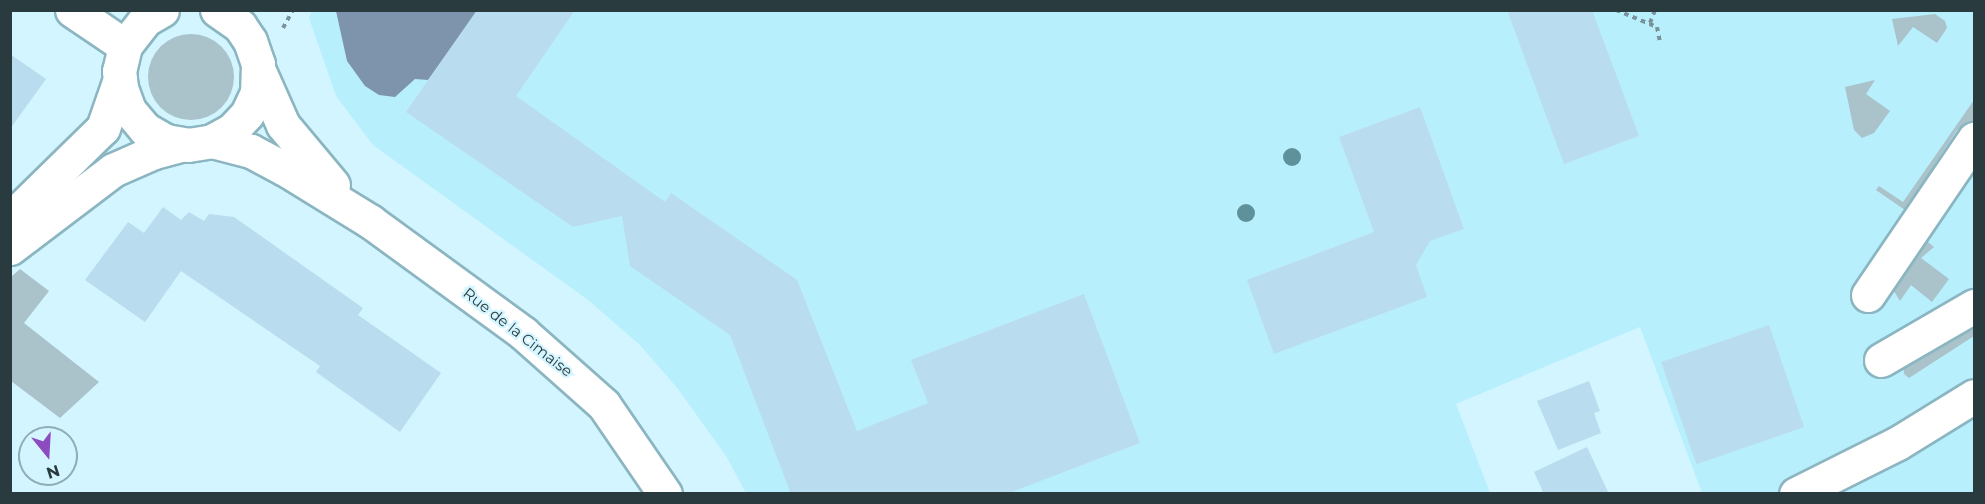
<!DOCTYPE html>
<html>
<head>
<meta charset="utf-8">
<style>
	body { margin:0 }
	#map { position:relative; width:1985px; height:504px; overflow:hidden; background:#d2f5ff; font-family:Montserrat,sans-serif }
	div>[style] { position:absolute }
	.built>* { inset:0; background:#b8effd }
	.green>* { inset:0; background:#aac2c9 }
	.round { border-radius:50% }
	.water>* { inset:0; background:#7e93ac }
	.building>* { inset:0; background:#badcef; transform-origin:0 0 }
	.path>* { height:4px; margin-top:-2px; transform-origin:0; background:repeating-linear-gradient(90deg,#7a939b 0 4.5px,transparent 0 9px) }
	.roads { filter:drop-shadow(2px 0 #8bb6c1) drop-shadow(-2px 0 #8bb6c1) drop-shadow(0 2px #8bb6c1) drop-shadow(0 -2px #8bb6c1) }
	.minor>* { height:33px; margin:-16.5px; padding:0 16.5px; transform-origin:16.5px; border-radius:16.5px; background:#fff }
	.trees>* { width:18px; height:18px; margin:-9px; border-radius:50%; background:#5f919b }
	span { translate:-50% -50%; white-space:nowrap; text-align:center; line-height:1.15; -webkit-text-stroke:4.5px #d2f5ff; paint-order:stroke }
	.street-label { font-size:15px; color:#2a3b40 }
	.frame { position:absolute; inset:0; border:12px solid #2a3b40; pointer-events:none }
	.north { position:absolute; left:18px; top:426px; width:60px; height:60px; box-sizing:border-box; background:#d2f5ff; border:2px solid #8fabb3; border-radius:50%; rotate:162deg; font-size:16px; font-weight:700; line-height:24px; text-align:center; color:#2a3b40 }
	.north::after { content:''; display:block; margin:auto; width:21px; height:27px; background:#8d4bc0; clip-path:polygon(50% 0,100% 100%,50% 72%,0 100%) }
</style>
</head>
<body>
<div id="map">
	<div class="built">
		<i style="clip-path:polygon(312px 10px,1974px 11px,1974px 493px,1702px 493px,1640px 327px,1456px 404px,1490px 493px,746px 493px,726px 456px,678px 389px,640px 345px,588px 300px,373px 145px,336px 96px,309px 18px)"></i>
	</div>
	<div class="green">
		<i style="clip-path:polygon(1935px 14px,1945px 21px,1947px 28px,1937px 43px,1913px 27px,1898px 46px,1892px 19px)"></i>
		<i class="round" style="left:148px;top:34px;width:86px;height:86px"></i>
		<i style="clip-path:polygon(1875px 80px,1866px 94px,1890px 111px,1874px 133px,1862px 138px,1854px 130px,1845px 87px)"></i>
		<i style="clip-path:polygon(1974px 100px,1974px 125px,1957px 130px,1927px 176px,1930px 198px,1915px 217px,1876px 190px,1879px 186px,1903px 202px)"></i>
		<i style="clip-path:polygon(1923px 238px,1934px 247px,1921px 258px,1949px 279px,1932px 302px,1911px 285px,1900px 301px,1892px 288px)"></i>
		<i style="clip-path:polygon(20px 269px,49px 291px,24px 323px,99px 382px,60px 418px,11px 381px,11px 277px)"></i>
		<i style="clip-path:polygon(1974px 320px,1974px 336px,1909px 378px,1904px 374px,1903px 364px)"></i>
	</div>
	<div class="water">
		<i style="clip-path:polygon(336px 11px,477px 11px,428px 80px,415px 79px,395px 97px,379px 95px,365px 86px,347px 61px)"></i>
	</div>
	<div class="building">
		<i style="clip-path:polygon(477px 10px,575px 10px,516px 96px,665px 202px,671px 193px,797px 280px,857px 431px,928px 403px,911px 360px,1084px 294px,1140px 443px,1006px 494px,791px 494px,730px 335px,630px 266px,622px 216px,573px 227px,406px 112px)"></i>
		<i style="clip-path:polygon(1507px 10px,1592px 10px,1639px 136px,1564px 164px)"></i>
		<i style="clip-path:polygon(10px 54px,46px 79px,10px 129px)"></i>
		<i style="clip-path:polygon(1420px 107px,1464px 229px,1430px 241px,1416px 265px,1427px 297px,1274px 354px,1247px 280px,1374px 232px,1339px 137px)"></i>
		<i style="clip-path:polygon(163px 207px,181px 220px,189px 212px,204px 221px,209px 214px,234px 217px,363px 308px,358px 315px,441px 373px,400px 432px,316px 372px,320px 366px,181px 271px,145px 322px,85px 280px,128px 222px,144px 233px)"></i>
		<i style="left:1769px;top:325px;width:108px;height:114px;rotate:71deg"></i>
		<i style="clip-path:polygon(1589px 381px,1600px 411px,1594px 413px,1601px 433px,1558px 450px,1537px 401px)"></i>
		<i style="clip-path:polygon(1587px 447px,1609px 494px,1544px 494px,1534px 472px)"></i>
	</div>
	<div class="path">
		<i style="left:1616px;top:10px;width:44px;rotate:22.5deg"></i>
		<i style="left:1657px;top:27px;width:15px;rotate:79deg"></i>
		<i style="left:1650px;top:23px;width:14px;rotate:-69deg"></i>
		<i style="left:283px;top:28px;width:21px;rotate:-61deg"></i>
	</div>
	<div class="roads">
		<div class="minor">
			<i style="left:72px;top:10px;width:64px;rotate:34.2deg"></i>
			<i style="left:162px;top:10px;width:20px;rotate:150deg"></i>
			<i style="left:145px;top:20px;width:33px;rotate:128deg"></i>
			<i style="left:125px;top:46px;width:26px;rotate:103deg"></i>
			<i style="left:119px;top:71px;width:17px;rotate:83deg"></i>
			<i style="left:121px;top:88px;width:23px;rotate:70deg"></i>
			<i style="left:129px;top:110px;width:25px;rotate:50deg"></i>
			<i style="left:145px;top:129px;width:24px;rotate:30deg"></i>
			<i style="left:166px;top:141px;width:22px;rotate:10deg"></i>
			<i style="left:188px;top:145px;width:24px;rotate:-9deg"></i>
			<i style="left:212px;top:141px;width:23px;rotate:-29deg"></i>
			<i style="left:232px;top:130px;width:22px;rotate:-47deg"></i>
			<i style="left:247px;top:114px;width:23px;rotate:-65deg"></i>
			<i style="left:257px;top:93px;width:29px;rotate:-88deg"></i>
			<i style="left:258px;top:64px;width:24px;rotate:-109deg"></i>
			<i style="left:250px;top:41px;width:18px;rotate:-124deg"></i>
			<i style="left:240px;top:26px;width:28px;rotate:-145deg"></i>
			<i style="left:259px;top:71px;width:59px;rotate:66deg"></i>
			<i style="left:283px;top:125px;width:78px;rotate:50.2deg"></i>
			<i style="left:212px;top:141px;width:40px;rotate:14.4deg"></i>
			<i style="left:251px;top:151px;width:38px;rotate:28deg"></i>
			<i style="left:285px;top:169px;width:101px;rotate:31.6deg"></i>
			<i style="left:371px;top:222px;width:188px;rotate:36.1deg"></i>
			<i style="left:523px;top:333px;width:108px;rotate:41.6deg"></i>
			<i style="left:604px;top:405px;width:108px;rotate:55.6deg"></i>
			<i style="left:10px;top:219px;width:130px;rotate:-44.4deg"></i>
			<i style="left:103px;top:128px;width:52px;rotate:-70.9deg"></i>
			<i style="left:10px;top:248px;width:129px;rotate:-37.1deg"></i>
			<i style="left:113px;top:170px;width:45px;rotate:-23.7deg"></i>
			<i style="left:154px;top:152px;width:30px;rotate:-15deg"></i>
			<i style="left:1868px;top:295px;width:189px;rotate:-55.8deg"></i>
			<i style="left:1881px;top:360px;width:108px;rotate:-30.1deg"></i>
			<i style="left:1796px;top:494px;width:114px;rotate:-26.6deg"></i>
			<i style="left:1898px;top:443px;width:89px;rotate:-31.7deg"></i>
		</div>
	</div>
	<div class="trees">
		<i style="left:1292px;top:157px"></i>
		<i style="left:1246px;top:213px"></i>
	</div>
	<div class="street-label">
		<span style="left:518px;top:332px;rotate:38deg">Rue de la Cimaise</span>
	</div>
	<div class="frame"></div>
	<div class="north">N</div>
</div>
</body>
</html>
